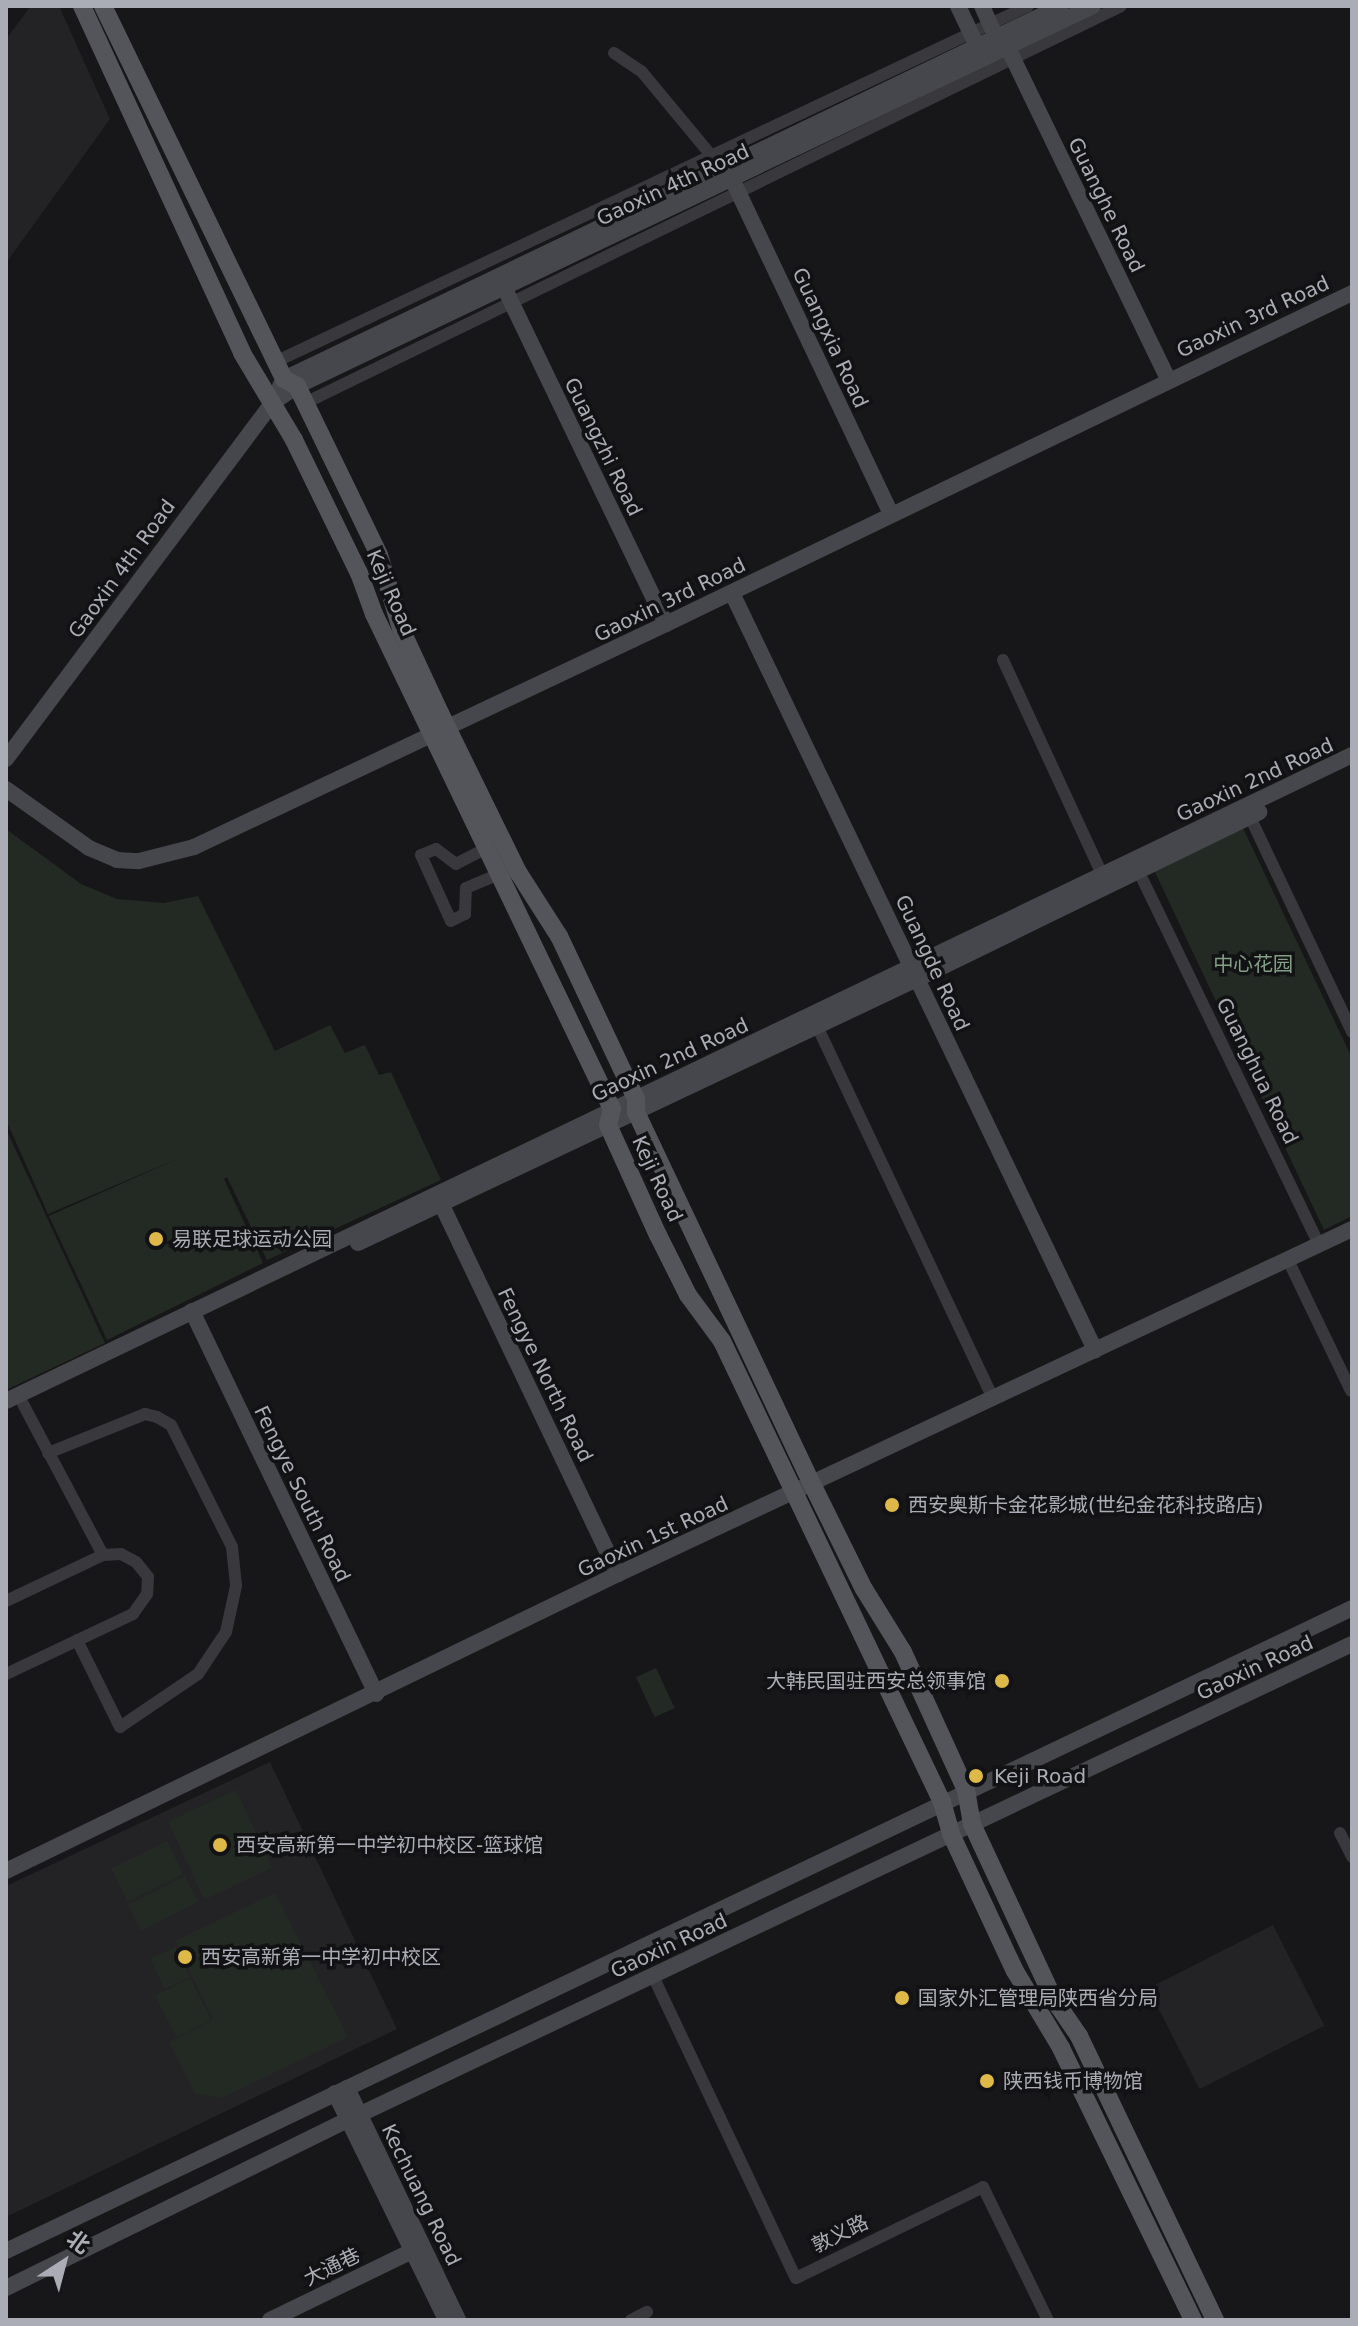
<!DOCTYPE html>
<html>
<head>
<meta charset="utf-8">
<style>
	body { margin:0 }
	#map { position:relative; width:1358px; height:2326px; overflow:hidden; background:#171618; font-family:"DejaVu Sans","Noto Sans SC",sans-serif }
	div>[style] { position:absolute }
	.built>* { inset:0; background:#232225; transform-origin:0 0 }
	.green>* { inset:0; background:#232a24; transform-origin:0 0 }
	.street>* { height:12px; margin:-6px; padding:0 6px; transform-origin:6px; border-radius:6px; background:#38383d }
	.secondary>* { height:16px; margin:-8px; padding:0 8px; transform-origin:8px; border-radius:8px; background:#46474c }
	.primary>* { height:18px; margin:-9px; padding:0 9px; transform-origin:9px; border-radius:9px; background:#54555b }
	.dots>* { width:22px; height:22px; translate:-50% -50%; box-sizing:border-box; border:4px solid #121113; border-radius:50% }
	span { translate:-50% -50%; white-space:nowrap; text-align:center; line-height:1.15; -webkit-text-stroke:7px #121113; paint-order:stroke }
	.street-label { font-size:20px; color:#aaadb6 }
	.park-label { font-size:20px; color:#839f87 }
	.poi-label { font-size:20px; color:#aaadb6 }
	.left { translate:0 -50%; text-align:left }
	.right { translate:-100% -50%; text-align:right }
	.frame { position:absolute; inset:0; border:8px solid #aaadb6; pointer-events:none }
	.north { position:absolute; left:24px; top:2222px; width:80px; height:80px; -webkit-text-stroke:6px #121113; paint-order:stroke; rotate:36deg; font-size:22px; font-weight:700; line-height:32px; text-align:center; color:#aaadb6 }
	.north::after { content:''; display:block; margin:auto; width:28px; height:36px; background:#aaadb6; clip-path:polygon(50% 0,100% 100%,50% 72%,0 100%) }
</style>
</head>
<body>
<div id="map">
	<div class="built">
		<i style="clip-path:polygon(31px 6px,59px 6px,110px 119px,6px 263px,6px 39px)"></i>
		<i style="clip-path:polygon(270px 1762px,397px 2029px,6px 2217px,6px 1886px)"></i>
		<i style="left:1273px;top:1925px;width:113px;height:140px;rotate:63deg"></i>
	</div>
	<div class="green">
		<i style="clip-path:polygon(1243px 828px,1352px 1058px,1352px 1216px,1324px 1230px,1154px 870px)"></i>
		<i style="clip-path:polygon(6px 829px,81px 884px,117px 899px,164px 903px,198px 896px,275px 1051px,330px 1025px,345px 1053px,365px 1045px,379px 1075px,391px 1072px,441px 1180px,267px 1260px,227px 1177px,224px 1179px,263px 1263px,107px 1340px,49px 1216px,186px 1155px,48px 1214px,6px 1120px)"></i>
		<i style="clip-path:polygon(6px 1129px,105px 1343px,6px 1390px)"></i>
		<i style="left:656px;top:1668px;width:44px;height:22px;rotate:65deg"></i>
		<i style="left:236px;top:1790px;width:86px;height:75px;rotate:65deg"></i>
		<i style="left:167px;top:1841px;width:37px;height:62px;rotate:64deg"></i>
		<i style="left:185px;top:1876px;width:29px;height:64px;rotate:63deg"></i>
		<i style="clip-path:polygon(275px 1893px,348px 2037px,222px 2098px,195px 2094px,169px 2042px,213px 2020px,175px 1941px)"></i>
		<i style="left:176px;top:1947px;width:33px;height:28px;rotate:65deg"></i>
		<i style="left:190px;top:1978px;width:47px;height:39px;rotate:63deg"></i>
	</div>
	<div class="street">
		<i style="left:614px;top:53px;width:34px;rotate:34deg"></i>
		<i style="left:642px;top:72px;width:114px;rotate:50.3deg"></i>
		<i style="left:275px;top:362px;width:833px;rotate:-25.3deg"></i>
		<i style="left:305px;top:403px;width:907px;rotate:-25.94deg"></i>
		<i style="left:1003px;top:660px;width:236px;rotate:65.2deg"></i>
		<i style="left:1250px;top:817px;width:238px;rotate:64.6deg"></i>
		<i style="left:487px;top:848px;width:35px;rotate:153deg"></i>
		<i style="left:456px;top:864px;width:25px;rotate:-143deg"></i>
		<i style="left:436px;top:849px;width:16px;rotate:158deg"></i>
		<i style="left:421px;top:855px;width:72px;rotate:65.6deg"></i>
		<i style="left:451px;top:921px;width:16px;rotate:-27deg"></i>
		<i style="left:465px;top:914px;width:26px;rotate:-88deg"></i>
		<i style="left:466px;top:888px;width:36px;rotate:-23deg"></i>
		<i style="left:1138px;top:870px;width:416px;rotate:64.2deg"></i>
		<i style="left:817px;top:1026px;width:410px;rotate:64.7deg"></i>
		<i style="left:1288px;top:1260px;width:145px;rotate:64.3deg"></i>
		<i style="left:23px;top:1404px;width:171px;rotate:62.1deg"></i>
		<i style="left:48px;top:1453px;width:105px;rotate:-21.9deg"></i>
		<i style="left:145px;top:1414px;width:12px;rotate:14deg"></i>
		<i style="left:157px;top:1417px;width:16px;rotate:30deg"></i>
		<i style="left:171px;top:1425px;width:136px;rotate:63.4deg"></i>
		<i style="left:232px;top:1547px;width:39px;rotate:84deg"></i>
		<i style="left:236px;top:1586px;width:47px;rotate:102.3deg"></i>
		<i style="left:226px;top:1632px;width:50px;rotate:123.7deg"></i>
		<i style="left:198px;top:1674px;width:94px;rotate:145.8deg"></i>
		<i style="left:120px;top:1727px;width:97px;rotate:-116.3deg"></i>
		<i style="left:6px;top:1601px;width:107px;rotate:-25.4deg"></i>
		<i style="left:103px;top:1555px;width:18px;rotate:-3deg"></i>
		<i style="left:121px;top:1554px;width:17px;rotate:28deg"></i>
		<i style="left:136px;top:1562px;width:19px;rotate:51deg"></i>
		<i style="left:148px;top:1577px;width:17px;rotate:93deg"></i>
		<i style="left:147px;top:1594px;width:24px;rotate:125deg"></i>
		<i style="left:133px;top:1614px;width:140px;rotate:154.7deg"></i>
		<i style="left:1340px;top:1833px;width:27px;rotate:63deg"></i>
		<i style="left:653px;top:1976px;width:334px;rotate:64.7deg"></i>
		<i style="left:796px;top:2278px;width:208px;rotate:-25.9deg"></i>
		<i style="left:983px;top:2187px;width:148px;rotate:64deg"></i>
		<i style="left:631px;top:2320px;width:18px;rotate:-27deg"></i>
	</div>
	<div class="secondary">
		<i style="left:958px;top:6px;width:44px;rotate:64.6deg"></i>
		<i style="left:977px;top:46px;width:10px;rotate:6deg"></i>
		<i style="left:982px;top:6px;width:34px;rotate:66deg"></i>
		<i style="left:996px;top:37px;width:16px;rotate:43deg"></i>
		<i style="left:1008px;top:48px;width:368px;rotate:64.2deg"></i>
		<i style="left:732px;top:179px;width:371px;rotate:64.6deg"></i>
		<i style="left:504px;top:287px;width:374px;rotate:64.3deg"></i>
		<i style="left:280px;top:386px;width:8px;rotate:-60deg"></i>
		<i style="left:284px;top:379px;width:862px;rotate:-25.64deg"></i>
		<i style="left:732px;top:593px;width:840px;rotate:64.38deg"></i>
		<i style="left:6px;top:759px;width:444px;rotate:-53.2deg"></i>
		<i style="left:272px;top:403px;width:30px;rotate:-34deg"></i>
		<i style="left:297px;top:386px;width:882px;rotate:-25.52deg"></i>
		<i style="left:6px;top:789px;width:102px;rotate:35.4deg"></i>
		<i style="left:89px;top:848px;width:30px;rotate:23deg"></i>
		<i style="left:117px;top:860px;width:22px;rotate:3deg"></i>
		<i style="left:139px;top:861px;width:57px;rotate:-14.3deg"></i>
		<i style="left:194px;top:847px;width:522px;rotate:-25.29deg"></i>
		<i style="left:666px;top:624px;width:762px;rotate:-25.76deg"></i>
		<i style="left:438px;top:1197px;width:418px;rotate:64.5deg"></i>
		<i style="left:358px;top:1243px;width:618px;rotate:-25.28deg"></i>
		<i style="left:917px;top:979px;width:381px;rotate:-26deg"></i>
		<i style="left:192px;top:1311px;width:425px;rotate:64.3deg"></i>
		<i style="left:6px;top:1401px;width:1493px;rotate:-25.64deg"></i>
		<i style="left:6px;top:1871px;width:680px;rotate:-25.89deg"></i>
		<i style="left:618px;top:1574px;width:811px;rotate:-25.17deg"></i>
		<i style="left:347px;top:2088px;width:257px;rotate:64.4deg"></i>
		<i style="left:335px;top:2093px;width:253px;rotate:63.9deg"></i>
		<i style="left:6px;top:2251px;width:1492px;rotate:-25.53deg"></i>
		<i style="left:6px;top:2288px;width:381px;rotate:-26.2deg"></i>
		<i style="left:348px;top:2120px;width:1111px;rotate:-25.37deg"></i>
		<i style="left:270px;top:2320px;width:158px;rotate:-25.9deg"></i>
	</div>
	<div class="primary">
		<i style="left:82px;top:6px;width:382px;rotate:65.2deg"></i>
		<i style="left:242px;top:353px;width:101px;rotate:59.1deg"></i>
		<i style="left:294px;top:440px;width:148px;rotate:64deg"></i>
		<i style="left:359px;top:573px;width:44px;rotate:69.9deg"></i>
		<i style="left:374px;top:614px;width:549px;rotate:64.32deg"></i>
		<i style="left:612px;top:1109px;width:16px;rotate:104deg"></i>
		<i style="left:608px;top:1125px;width:121px;rotate:65.6deg"></i>
		<i style="left:658px;top:1235px;width:67px;rotate:63.4deg"></i>
		<i style="left:688px;top:1295px;width:57px;rotate:53.5deg"></i>
		<i style="left:722px;top:1341px;width:511px;rotate:64.49deg"></i>
		<i style="left:942px;top:1802px;width:33px;rotate:74deg"></i>
		<i style="left:951px;top:1834px;width:151px;rotate:65deg"></i>
		<i style="left:1015px;top:1971px;width:90px;rotate:59.1deg"></i>
		<i style="left:1061px;top:2048px;width:302px;rotate:64.1deg"></i>
		<i style="left:103px;top:6px;width:415px;rotate:64.1deg"></i>
		<i style="left:284px;top:379px;width:15px;rotate:28deg"></i>
		<i style="left:297px;top:386px;width:188px;rotate:64.1deg"></i>
		<i style="left:379px;top:555px;width:77px;rotate:73.4deg"></i>
		<i style="left:401px;top:629px;width:93px;rotate:65.1deg"></i>
		<i style="left:440px;top:713px;width:177px;rotate:63.9deg"></i>
		<i style="left:518px;top:872px;width:76px;rotate:57.4deg"></i>
		<i style="left:559px;top:936px;width:180px;rotate:64.7deg"></i>
		<i style="left:636px;top:1099px;width:13px;rotate:90deg"></i>
		<i style="left:636px;top:1112px;width:412px;rotate:64.7deg"></i>
		<i style="left:812px;top:1484px;width:117px;rotate:63.7deg"></i>
		<i style="left:864px;top:1589px;width:74px;rotate:58.2deg"></i>
		<i style="left:903px;top:1652px;width:152px;rotate:65.5deg"></i>
		<i style="left:966px;top:1790px;width:35px;rotate:80deg"></i>
		<i style="left:972px;top:1824px;width:192px;rotate:65deg"></i>
		<i style="left:1053px;top:1998px;width:46px;rotate:55.6deg"></i>
		<i style="left:1079px;top:2036px;width:315px;rotate:64.4deg"></i>
	</div>
	<div class="dots">
		<i style="left:156px;top:1239px;background:#deb948"></i>
		<i style="left:892px;top:1505px;background:#deb948"></i>
		<i style="left:1002px;top:1681px;background:#deb948"></i>
		<i style="left:976px;top:1776px;background:#deb948"></i>
		<i style="left:220px;top:1845px;background:#deb948"></i>
		<i style="left:185px;top:1957px;background:#deb948"></i>
		<i style="left:902px;top:1998px;background:#deb948"></i>
		<i style="left:987px;top:2081px;background:#deb948"></i>
	</div>
	<div class="street-label">
		<span style="left:673px;top:185px;rotate:-25deg">Gaoxin 4th Road</span>
		<span style="left:1106px;top:205px;rotate:64deg">Guanghe Road</span>
		<span style="left:1253px;top:317px;rotate:-25deg">Gaoxin 3rd Road</span>
		<span style="left:830px;top:338px;rotate:65deg">Guangxia Road</span>
		<span style="left:603px;top:447px;rotate:64deg">Guangzhi Road</span>
		<span style="left:122px;top:569px;rotate:-54deg">Gaoxin 4th Road</span>
		<span style="left:391px;top:593px;rotate:66deg">Keji Road</span>
		<span style="left:670px;top:600px;rotate:-26deg">Gaoxin 3rd Road</span>
		<span style="left:1255px;top:780px;rotate:-25deg">Gaoxin 2nd Road</span>
		<span style="left:932px;top:963px;rotate:65deg">Guangde Road</span>
		<span style="left:670px;top:1060px;rotate:-25deg">Gaoxin 2nd Road</span>
		<span style="left:1257px;top:1071px;rotate:64deg">Guanghua Road</span>
		<span style="left:657px;top:1179px;rotate:65deg">Keji Road</span>
		<span style="left:545px;top:1375px;rotate:64deg">Fengye North Road</span>
		<span style="left:302px;top:1494px;rotate:64deg">Fengye South Road</span>
		<span style="left:653px;top:1537px;rotate:-25deg">Gaoxin 1st Road</span>
		<span style="left:1255px;top:1668px;rotate:-25deg">Gaoxin Road</span>
		<span style="left:669px;top:1946px;rotate:-25deg">Gaoxin Road</span>
		<span style="left:421px;top:2195px;rotate:64deg">Kechuang Road</span>
		<span style="left:840px;top:2234px;rotate:-26deg">敦义路</span>
		<span style="left:332px;top:2267px;rotate:-26deg">大通巷</span>
	</div>
	<div class="park-label">
		<span style="left:1253px;top:964px">中心花园</span>
	</div>
	<div class="poi-label">
		<span class="left" style="left:172px;top:1239px">易联足球运动公园</span>
		<span class="left" style="left:908px;top:1505px">西安奥斯卡金花影城(世纪金花科技路店)</span>
		<span class="right" style="left:986px;top:1681px">大韩民国驻西安总领事馆</span>
		<span class="left" style="left:994px;top:1776px">Keji Road</span>
		<span class="left" style="left:236px;top:1845px">西安高新第一中学初中校区-篮球馆</span>
		<span class="left" style="left:201px;top:1957px">西安高新第一中学初中校区</span>
		<span class="left" style="left:918px;top:1998px">国家外汇管理局陕西省分局</span>
		<span class="left" style="left:1003px;top:2081px">陕西钱币博物馆</span>
	</div>
	<div class="frame"></div>
	<div class="north">北</div>
</div>
</body>
</html>
